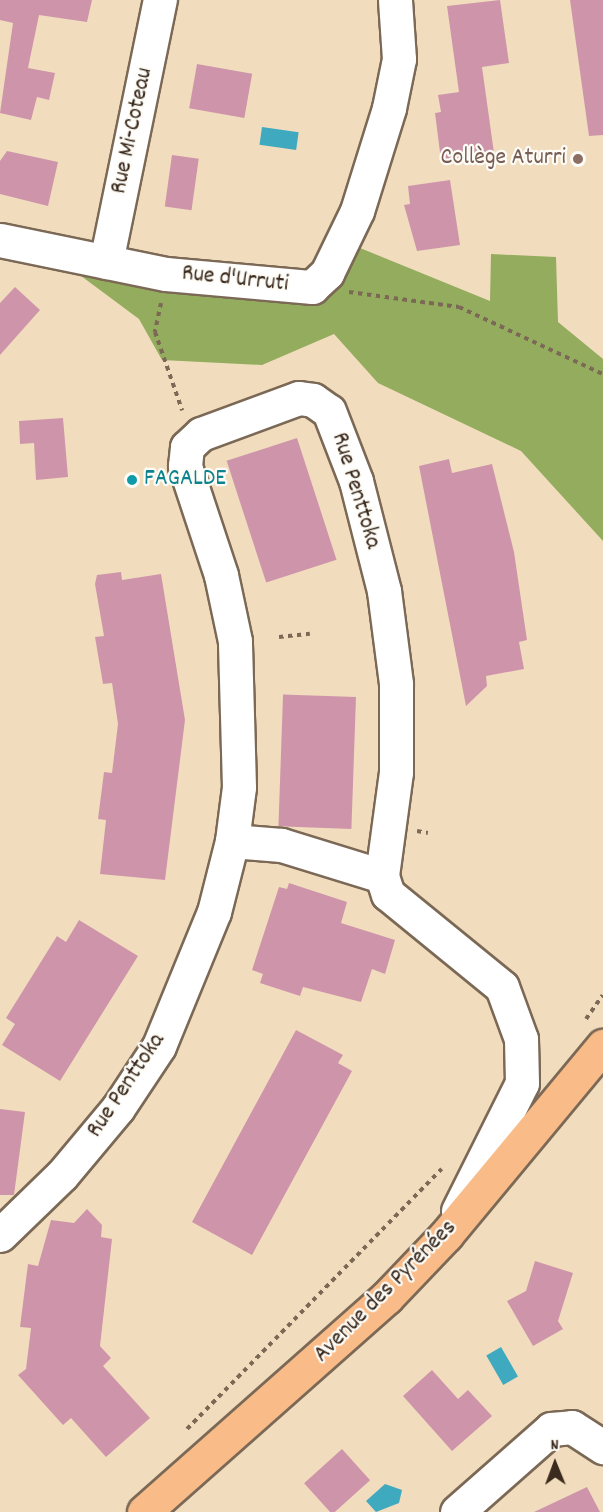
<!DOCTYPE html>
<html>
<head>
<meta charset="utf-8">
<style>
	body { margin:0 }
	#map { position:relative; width:603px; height:1512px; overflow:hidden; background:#f1ddbe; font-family:Dekko,sans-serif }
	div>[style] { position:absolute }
	.forest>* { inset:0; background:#93ac5d }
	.water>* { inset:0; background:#3fa9bf; transform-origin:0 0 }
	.building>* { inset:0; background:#ce95aa; transform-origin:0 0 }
	.path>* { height:4px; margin-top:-2px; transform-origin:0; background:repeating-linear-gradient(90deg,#7b6956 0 4.5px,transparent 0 9px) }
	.roads { filter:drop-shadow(2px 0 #7b6956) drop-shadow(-2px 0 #7b6956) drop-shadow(0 2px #7b6956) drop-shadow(0 -2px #7b6956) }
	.minor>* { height:33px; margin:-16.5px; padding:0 16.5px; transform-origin:16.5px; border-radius:16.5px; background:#fff }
	.major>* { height:33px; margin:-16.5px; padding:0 16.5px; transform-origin:16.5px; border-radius:16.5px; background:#f9bc89 }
	.dots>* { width:16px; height:16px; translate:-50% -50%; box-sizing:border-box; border:3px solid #fdfcf7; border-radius:50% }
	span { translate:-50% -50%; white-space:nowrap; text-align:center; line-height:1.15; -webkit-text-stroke:4.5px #fdfcf7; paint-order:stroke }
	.street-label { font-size:24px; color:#3b2a1e }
	.education-label { font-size:24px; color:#785e54 }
	.right { translate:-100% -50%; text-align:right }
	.culture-label { font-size:24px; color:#0d838f }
	.left { translate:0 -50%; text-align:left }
	.north { position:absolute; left:525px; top:1434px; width:60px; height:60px; -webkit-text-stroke:4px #fdfcf7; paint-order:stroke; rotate:359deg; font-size:16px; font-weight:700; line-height:24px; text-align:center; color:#3b2a1e }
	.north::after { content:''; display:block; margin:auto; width:21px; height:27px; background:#3b2a1e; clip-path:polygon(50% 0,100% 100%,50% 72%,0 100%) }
</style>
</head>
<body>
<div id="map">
	<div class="forest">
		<i style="clip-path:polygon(360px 248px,490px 301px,491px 254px,556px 257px,558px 322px,603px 359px,603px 541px,521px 451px,378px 383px,334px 334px,262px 365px,162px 360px,139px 319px,65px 264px,285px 293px)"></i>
	</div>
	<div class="water">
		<i style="left:262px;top:127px;width:37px;height:18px;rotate:8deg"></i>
		<i style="left:501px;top:1347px;width:34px;height:17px;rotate:60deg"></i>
		<i style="clip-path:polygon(385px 1484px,402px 1490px,399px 1503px,376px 1512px,366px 1501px)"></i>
	</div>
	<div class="building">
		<i style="clip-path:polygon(0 0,92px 0,87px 22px,39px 15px,28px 68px,55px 73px,49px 100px,37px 97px,31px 120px,0 113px,13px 23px,0 20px)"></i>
		<i style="clip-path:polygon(500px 0,509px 63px,482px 67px,494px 153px,441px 160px,435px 113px,441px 112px,438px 95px,459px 92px,447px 6px)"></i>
		<i style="clip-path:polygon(570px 0,603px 0,603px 135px,589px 136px)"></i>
		<i style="left:197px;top:64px;width:56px;height:45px;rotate:10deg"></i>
		<i style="clip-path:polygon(7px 151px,58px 162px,48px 206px,0 194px,0 161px)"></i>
		<i style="left:172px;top:155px;width:27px;height:52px;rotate:8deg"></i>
		<i style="clip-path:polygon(450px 180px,460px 245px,417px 251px,404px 205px,410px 204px,408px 186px)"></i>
		<i style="clip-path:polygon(15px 287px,40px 310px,0 355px,0 303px)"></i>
		<i style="clip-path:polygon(63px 418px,68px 477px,36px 480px,34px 443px,20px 444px,19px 421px)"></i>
		<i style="left:297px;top:438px;width:128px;height:74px;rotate:72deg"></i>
		<i style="clip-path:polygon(449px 459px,452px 473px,492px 464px,514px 552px,527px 640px,519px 642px,524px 669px,486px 676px,487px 686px,466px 706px,419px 466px)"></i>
		<i style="clip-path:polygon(121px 572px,122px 580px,161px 574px,185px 720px,165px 880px,100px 874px,106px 820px,98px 819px,104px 772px,112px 773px,118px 724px,112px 683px,103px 684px,95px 637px,104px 636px,95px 584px,97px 575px)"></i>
		<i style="left:356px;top:697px;width:132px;height:73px;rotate:92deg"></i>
		<i style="clip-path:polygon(289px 883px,347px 902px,341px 923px,395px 940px,385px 974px,372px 969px,361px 1002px,303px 987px,300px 996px,260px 983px,263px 974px,252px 970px,279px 887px,287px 889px)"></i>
		<i style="clip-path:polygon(79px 920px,138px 956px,60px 1081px,2px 1045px,15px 1024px,6px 1018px,57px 936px,66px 942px)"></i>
		<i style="clip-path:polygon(296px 1030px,343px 1055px,338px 1063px,352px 1071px,252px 1255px,192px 1222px)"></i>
		<i style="clip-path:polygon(0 1109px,25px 1112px,14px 1195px,0 1195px)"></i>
		<i style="clip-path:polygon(87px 1209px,102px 1225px,101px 1237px,112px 1239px,100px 1346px,111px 1358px,103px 1366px,150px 1418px,106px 1457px,71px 1418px,63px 1425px,18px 1375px,26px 1369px,31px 1328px,20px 1327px,28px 1264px,38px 1266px,51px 1220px,74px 1223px)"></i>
		<i style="clip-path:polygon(535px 1261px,573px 1273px,558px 1321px,563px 1329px,533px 1346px,507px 1301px,526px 1291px)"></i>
		<i style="clip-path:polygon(432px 1370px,458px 1399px,468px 1390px,492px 1416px,452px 1451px,403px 1396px)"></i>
		<i style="left:342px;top:1449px;width:42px;height:51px;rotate:48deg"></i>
		<i style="clip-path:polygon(587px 1487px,600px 1512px,534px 1512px)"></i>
	</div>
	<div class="path">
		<i style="left:349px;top:292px;width:111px;rotate:7.8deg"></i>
		<i style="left:459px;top:307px;width:159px;rotate:25deg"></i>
		<i style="left:161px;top:303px;width:30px;rotate:102deg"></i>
		<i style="left:155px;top:332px;width:83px;rotate:70.9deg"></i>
		<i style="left:279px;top:637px;width:31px;rotate:-6deg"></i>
		<i style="left:417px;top:831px;width:11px;rotate:10deg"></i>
		<i style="left:586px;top:1019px;width:29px;rotate:-55deg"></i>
		<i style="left:187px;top:1429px;width:364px;rotate:-45.6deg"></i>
	</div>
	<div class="roads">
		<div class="minor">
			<i style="left:0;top:240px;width:169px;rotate:11.6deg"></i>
			<i style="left:166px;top:274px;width:147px;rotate:5.1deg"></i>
			<i style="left:312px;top:287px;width:21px;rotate:-43deg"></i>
			<i style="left:327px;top:273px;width:69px;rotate:-64.2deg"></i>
			<i style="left:357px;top:211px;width:108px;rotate:-72.7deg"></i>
			<i style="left:389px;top:108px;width:50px;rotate:-78.5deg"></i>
			<i style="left:399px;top:59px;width:59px;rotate:-93.9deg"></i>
			<i style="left:106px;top:262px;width:268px;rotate:-78.4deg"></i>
			<i style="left:382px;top:876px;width:19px;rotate:72deg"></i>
			<i style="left:388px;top:894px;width:147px;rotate:39.2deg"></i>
			<i style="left:502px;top:987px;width:55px;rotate:69.9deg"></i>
			<i style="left:521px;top:1039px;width:44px;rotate:88.7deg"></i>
			<i style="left:522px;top:1083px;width:143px;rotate:116.6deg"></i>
			<i style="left:0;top:1235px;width:86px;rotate:-44.1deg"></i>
			<i style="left:62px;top:1175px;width:87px;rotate:-50.1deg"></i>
			<i style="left:118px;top:1108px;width:74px;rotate:-56.5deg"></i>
			<i style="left:159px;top:1046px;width:145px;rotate:-67.7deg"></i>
			<i style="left:214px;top:912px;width:73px;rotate:-75.8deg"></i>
			<i style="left:232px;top:841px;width:54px;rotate:-82.6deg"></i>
			<i style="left:239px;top:787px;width:146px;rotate:-91.6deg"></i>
			<i style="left:235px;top:641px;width:67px;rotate:-102deg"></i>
			<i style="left:221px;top:575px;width:115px;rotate:-108.3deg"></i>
			<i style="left:185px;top:466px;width:19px;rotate:-84deg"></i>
			<i style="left:187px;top:447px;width:19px;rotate:-43deg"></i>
			<i style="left:201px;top:434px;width:104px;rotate:-20.2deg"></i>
			<i style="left:299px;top:398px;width:14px;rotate:8deg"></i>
			<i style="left:313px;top:400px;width:19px;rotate:35deg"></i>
			<i style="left:329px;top:411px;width:75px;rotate:68.9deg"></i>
			<i style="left:356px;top:481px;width:114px;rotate:75.7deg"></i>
			<i style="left:384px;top:591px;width:94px;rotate:82.6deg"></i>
			<i style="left:396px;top:684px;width:88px;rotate:90deg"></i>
			<i style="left:396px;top:772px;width:105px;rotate:97.7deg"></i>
			<i style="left:382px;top:876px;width:106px;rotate:-162.9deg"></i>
			<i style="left:281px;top:845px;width:49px;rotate:-175.3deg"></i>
			<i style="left:457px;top:1512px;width:125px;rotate:-41.4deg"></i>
			<i style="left:551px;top:1429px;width:21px;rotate:-5deg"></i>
			<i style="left:572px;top:1427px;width:37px;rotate:33deg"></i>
		</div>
		<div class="major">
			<i style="left:144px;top:1512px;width:324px;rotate:-41.5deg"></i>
			<i style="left:387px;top:1297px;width:86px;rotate:-46.4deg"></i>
			<i style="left:446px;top:1235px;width:246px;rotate:-50.3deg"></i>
		</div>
	</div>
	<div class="dots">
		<i style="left:578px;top:159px;background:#8d6e63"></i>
		<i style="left:132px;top:480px;background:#0f9aa8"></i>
	</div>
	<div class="street-label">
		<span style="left:133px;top:131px;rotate:-78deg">Rue Mi-Coteau</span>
		<span style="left:235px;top:280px;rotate:6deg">Rue d'Urruti</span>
		<span style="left:355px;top:491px;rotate:73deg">Rue Penttoka</span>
		<span style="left:127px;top:1086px;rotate:-56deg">Rue Penttoka</span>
		<span style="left:386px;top:1292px;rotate:-45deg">Avenue des Pyrénées</span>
	</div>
	<div class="education-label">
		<span class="right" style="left:566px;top:159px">Collège Aturri</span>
	</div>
	<div class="culture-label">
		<span class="left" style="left:144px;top:480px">FAGALDE</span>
	</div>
	<div class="north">N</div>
</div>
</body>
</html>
